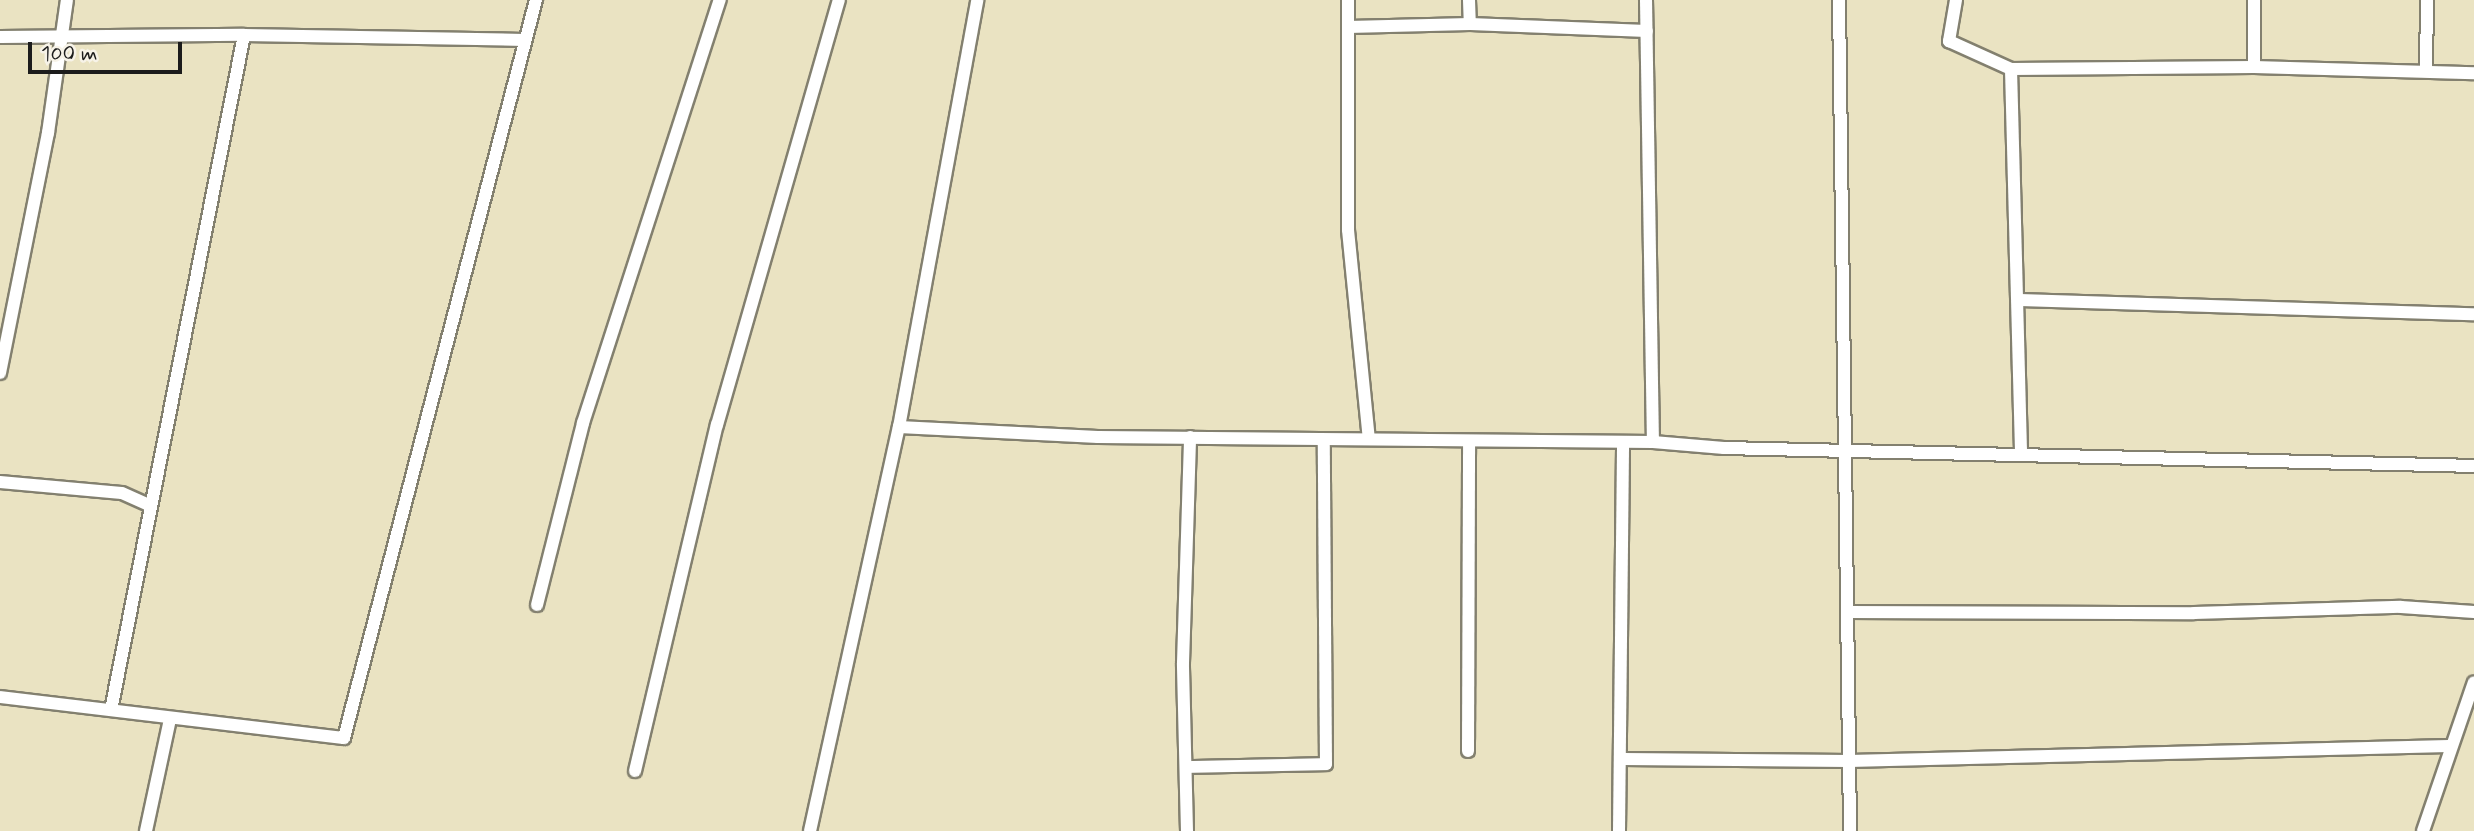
<!DOCTYPE html>
<html>
<head>
<meta charset="utf-8">
<style>
	body { margin:0 }
	#map { position:relative; width:2474px; height:831px; overflow:hidden; background:#eae3c2; font-family:Mynerve,sans-serif }
	div>[style] { position:absolute }
	.roads { filter:drop-shadow(2px 0 #83806f) drop-shadow(-2px 0 #83806f) drop-shadow(0 2px #83806f) drop-shadow(0 -2px #83806f) }
	.minor>* { height:12px; margin:-6px; padding:0 6px; transform-origin:6px; border-radius:6px; background:#fff }
	span { translate:-50% -50%; white-space:nowrap; text-align:center; line-height:1.15; -webkit-text-stroke:6px #f7f3e8; paint-order:stroke }
	.scale { position:absolute; left:28px; top:42px; width:154px; height:32px; box-sizing:border-box; border:4px solid #1c1c1c; border-top:0; padding-left:9px; font-size:21px; line-height:24px; white-space:nowrap; color:#1c1c1c; -webkit-text-stroke:5px #f7f3e8; paint-order:stroke }
</style>
</head>
<body>
<div id="map">
	<div class="roads">
		<div class="minor">
			<i style="left:1348px;top:0;width:230px;rotate:90deg"></i>
			<i style="left:1348px;top:230px;width:210px;rotate:84.3deg"></i>
			<i style="left:1469px;top:0;width:24px;rotate:88deg"></i>
			<i style="left:1646px;top:0;width:442px;rotate:89.1deg"></i>
			<i style="left:1839px;top:0;width:831px;rotate:89.24deg"></i>
			<i style="left:1956px;top:0;width:42px;rotate:99.7deg"></i>
			<i style="left:1949px;top:41px;width:68px;rotate:24.3deg"></i>
			<i style="left:2011px;top:69px;width:243px;rotate:-0.5deg"></i>
			<i style="left:2254px;top:67px;width:220px;rotate:1.6deg"></i>
			<i style="left:2254px;top:0;width:67px;rotate:90deg"></i>
			<i style="left:1348px;top:27px;width:122px;rotate:-1.4deg"></i>
			<i style="left:1470px;top:24px;width:177px;rotate:2.3deg"></i>
			<i style="left:0;top:37px;width:244px;rotate:-0.5deg"></i>
			<i style="left:244px;top:35px;width:280px;rotate:1deg"></i>
			<i style="left:2011px;top:69px;width:386px;rotate:88.5deg"></i>
			<i style="left:2426px;top:71px;width:71px;rotate:-89.2deg"></i>
			<i style="left:2018px;top:300px;width:456px;rotate:1.8deg"></i>
			<i style="left:0;top:373px;width:245px;rotate:-78.7deg"></i>
			<i style="left:48px;top:133px;width:134px;rotate:-81.9deg"></i>
			<i style="left:899px;top:427px;width:199px;rotate:2.9deg"></i>
			<i style="left:1098px;top:437px;width:555px;rotate:0.52deg"></i>
			<i style="left:1653px;top:442px;width:71px;rotate:4.8deg"></i>
			<i style="left:1724px;top:448px;width:750px;rotate:1.37deg"></i>
			<i style="left:0;top:482px;width:122px;rotate:5.2deg"></i>
			<i style="left:122px;top:493px;width:30px;rotate:24deg"></i>
			<i style="left:537px;top:605px;width:188px;rotate:-75.8deg"></i>
			<i style="left:583px;top:423px;width:445px;rotate:-72.1deg"></i>
			<i style="left:1848px;top:612px;width:346px;rotate:0.2deg"></i>
			<i style="left:2194px;top:613px;width:207px;rotate:-1.7deg"></i>
			<i style="left:2401px;top:607px;width:73px;rotate:3.9deg"></i>
			<i style="left:0;top:697px;width:346px;rotate:6.8deg"></i>
			<i style="left:344px;top:738px;width:763px;rotate:-75.42deg"></i>
			<i style="left:111px;top:710px;width:688px;rotate:-78.85deg"></i>
			<i style="left:1468px;top:751px;width:308px;rotate:-89.8deg"></i>
			<i style="left:1623px;top:759px;width:226px;rotate:0.5deg"></i>
			<i style="left:1849px;top:761px;width:600px;rotate:-1.43deg"></i>
			<i style="left:1188px;top:767px;width:138px;rotate:-1.2deg"></i>
			<i style="left:1326px;top:764px;width:323px;rotate:-90.4deg"></i>
			<i style="left:635px;top:771px;width:356px;rotate:-76.7deg"></i>
			<i style="left:717px;top:425px;width:442px;rotate:-74deg"></i>
			<i style="left:146px;top:831px;width:115px;rotate:-77.9deg"></i>
			<i style="left:810px;top:831px;width:414px;rotate:-77.6deg"></i>
			<i style="left:899px;top:427px;width:434px;rotate:-79.6deg"></i>
			<i style="left:1187px;top:831px;width:168px;rotate:-91.4deg"></i>
			<i style="left:1183px;top:663px;width:226px;rotate:-88.2deg"></i>
			<i style="left:1619px;top:831px;width:387px;rotate:-89.4deg"></i>
			<i style="left:2423px;top:831px;width:157px;rotate:-71.1deg"></i>
		</div>
	</div>
	<div class="scale">100 m</div>
</div>
</body>
</html>
